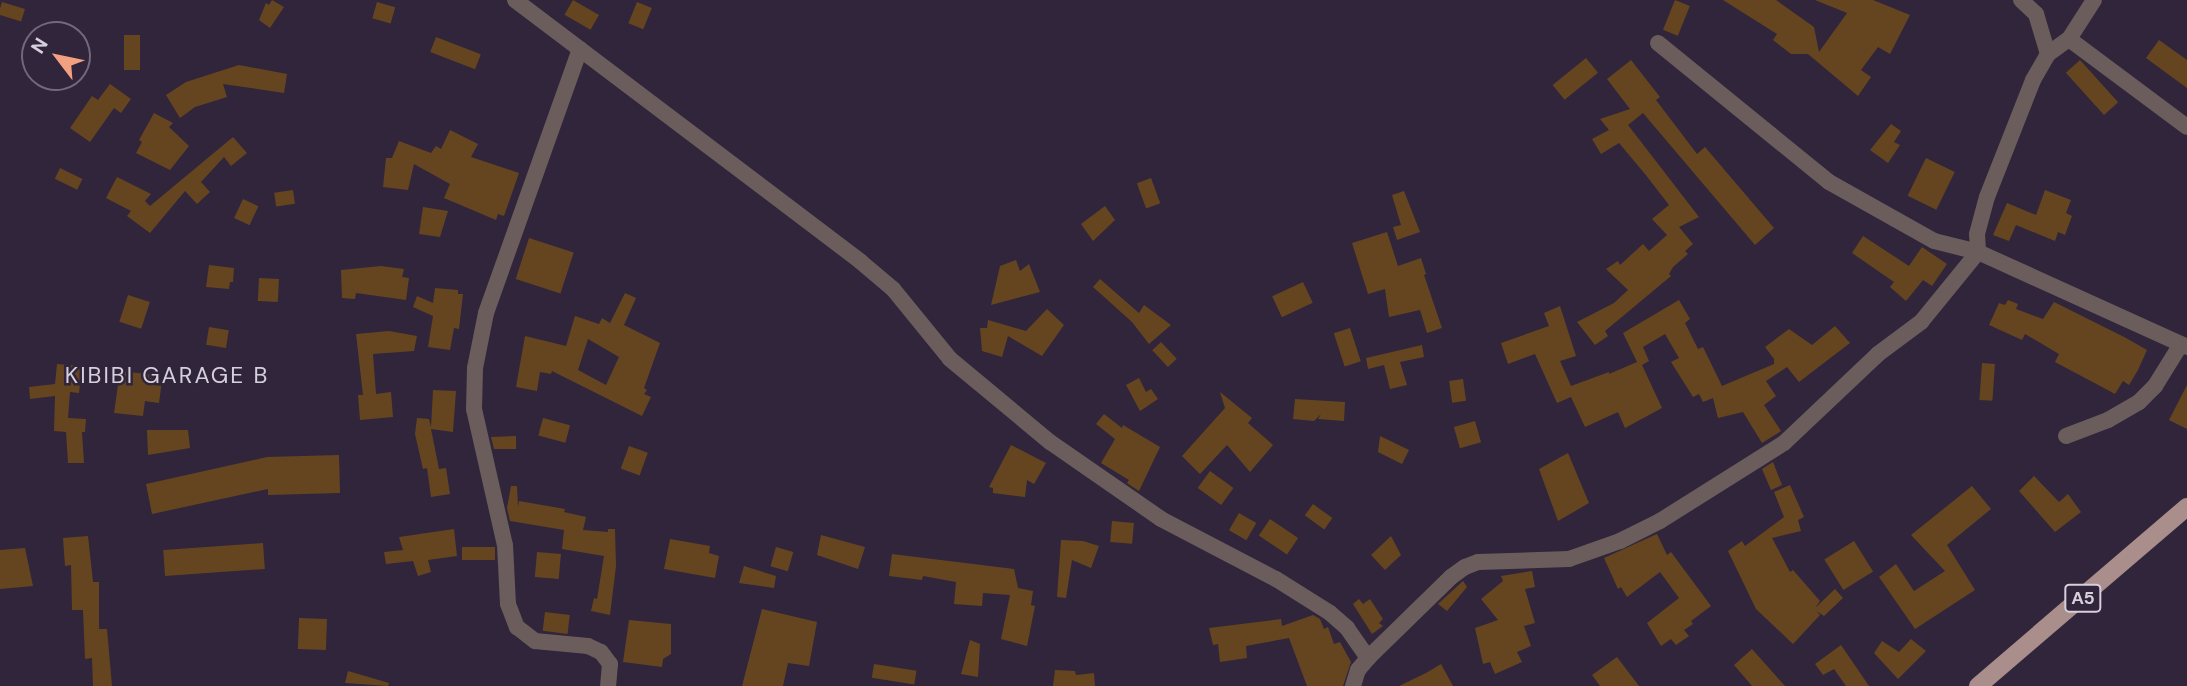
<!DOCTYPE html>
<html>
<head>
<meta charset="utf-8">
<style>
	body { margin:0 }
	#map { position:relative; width:2187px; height:686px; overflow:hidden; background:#30253a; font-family:"DM Sans",sans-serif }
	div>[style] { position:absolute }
	.building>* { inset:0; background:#654520; transform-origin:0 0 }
	.street>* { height:16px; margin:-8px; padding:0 8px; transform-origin:8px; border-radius:8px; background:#6b5d5c }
	.primary>* { height:18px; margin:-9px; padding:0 9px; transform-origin:9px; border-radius:9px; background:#aa8e8c }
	span { translate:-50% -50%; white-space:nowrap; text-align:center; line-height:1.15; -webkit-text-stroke:5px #30253a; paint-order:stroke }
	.shield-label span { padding:2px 5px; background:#30253a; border:2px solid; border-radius:5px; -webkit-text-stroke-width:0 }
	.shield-label { font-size:18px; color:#d6d0dd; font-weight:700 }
	.quarter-label { font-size:23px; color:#d6d0dd; letter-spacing:2px }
	.north { position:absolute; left:21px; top:21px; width:70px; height:70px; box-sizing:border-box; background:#30253a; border:2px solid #72697b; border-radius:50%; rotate:302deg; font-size:19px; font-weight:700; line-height:28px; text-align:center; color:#d6d0dd }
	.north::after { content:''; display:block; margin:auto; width:24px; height:32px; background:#f2a080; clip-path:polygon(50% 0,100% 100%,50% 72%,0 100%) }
</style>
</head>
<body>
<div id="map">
	<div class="building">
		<i style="clip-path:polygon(272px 0,284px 7px,270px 28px,259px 20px,266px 3px,269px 5px)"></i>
		<i style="left:573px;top:0;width:30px;height:17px;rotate:30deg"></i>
		<i style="left:1675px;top:0;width:16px;height:32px;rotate:22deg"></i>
		<i style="clip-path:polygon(1723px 0,1776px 0,1814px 27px,1819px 52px,1847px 13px,1815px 0,1873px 0,1910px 15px,1890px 54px,1878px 47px,1861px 70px,1871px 77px,1858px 96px,1808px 54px,1791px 54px,1773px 40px,1777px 34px)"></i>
		<i style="left:2px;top:2px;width:24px;height:13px;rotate:17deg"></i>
		<i style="left:377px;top:2px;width:19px;height:17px;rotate:16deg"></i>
		<i style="left:637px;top:2px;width:16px;height:23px;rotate:22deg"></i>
		<i style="left:124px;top:35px;width:16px;height:35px"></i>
		<i style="left:436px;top:37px;width:48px;height:16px;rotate:21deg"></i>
		<i style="clip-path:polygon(2159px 40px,2187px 60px,2187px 88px,2146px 58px)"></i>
		<i style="left:1586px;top:58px;width:19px;height:43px;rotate:51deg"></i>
		<i style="clip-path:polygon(1631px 60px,1660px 97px,1656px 100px,1697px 154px,1705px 147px,1774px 228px,1755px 245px,1643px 113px,1628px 125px,1699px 217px,1679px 227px,1693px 244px,1685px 251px,1688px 254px,1673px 267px,1669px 274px,1671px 276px,1605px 331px,1608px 336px,1595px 345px,1577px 322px,1614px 303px,1628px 290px,1606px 269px,1618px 261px,1620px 265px,1643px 244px,1649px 251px,1667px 235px,1652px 219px,1669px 205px,1645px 174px,1619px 143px,1601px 154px,1592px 139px,1609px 130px,1600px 119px,1630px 109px,1607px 79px)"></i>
		<i style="left:2080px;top:60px;width:57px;height:19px;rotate:48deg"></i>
		<i style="clip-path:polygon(239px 65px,287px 74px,284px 93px,223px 84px,227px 97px,195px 107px,180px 118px,166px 95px,186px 82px)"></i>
		<i style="clip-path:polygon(110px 84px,131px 99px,121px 113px,114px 108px,90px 142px,70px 128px,92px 96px,98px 100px)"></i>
		<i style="clip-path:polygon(154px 113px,173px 123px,169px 127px,189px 146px,170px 170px,136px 153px,142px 142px,139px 140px)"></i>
		<i style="clip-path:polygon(1891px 124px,1901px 131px,1894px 142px,1900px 145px,1888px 163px,1870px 150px)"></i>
		<i style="clip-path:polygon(450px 130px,478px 144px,471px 157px,519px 173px,504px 216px,498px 214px,496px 220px,444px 198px,450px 184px,414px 164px,408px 190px,383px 187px,386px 158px,392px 158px,399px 141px,431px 153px,436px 146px,441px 149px)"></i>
		<i style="clip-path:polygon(233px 137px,247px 153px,231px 166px,224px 157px,201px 182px,210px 192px,197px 204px,185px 191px,150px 233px,127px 216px,131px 211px,106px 198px,117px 177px,151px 194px,145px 201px,150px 206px)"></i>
		<i style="left:1926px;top:158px;width:32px;height:42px;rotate:26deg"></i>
		<i style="left:60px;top:168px;width:25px;height:12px;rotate:26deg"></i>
		<i style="left:1151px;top:178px;width:27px;height:15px;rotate:70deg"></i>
		<i style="left:293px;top:190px;width:14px;height:19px;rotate:82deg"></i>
		<i style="clip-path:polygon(2045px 190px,2071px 200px,2066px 213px,2072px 216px,2065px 235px,2058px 232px,2055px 241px,2016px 225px,2009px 241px,1993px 235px,2007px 203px,2036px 215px)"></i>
		<i style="clip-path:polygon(1404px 191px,1420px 232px,1397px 240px,1393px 227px,1401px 225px,1392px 195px)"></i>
		<i style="left:243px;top:199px;width:17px;height:21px;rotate:25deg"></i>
		<i style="clip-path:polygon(1105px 206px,1115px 220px,1093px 241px,1081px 224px)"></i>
		<i style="clip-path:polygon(423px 207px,448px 211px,440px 237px,419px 234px)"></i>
		<i style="clip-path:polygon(1387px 232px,1398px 266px,1421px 258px,1426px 274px,1424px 275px,1442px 328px,1427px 333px,1420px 310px,1389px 317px,1385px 289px,1368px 294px,1352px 243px)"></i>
		<i style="clip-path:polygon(1863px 236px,1909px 266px,1922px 247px,1947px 264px,1932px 286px,1923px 280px,1906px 301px,1890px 287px,1894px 282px,1852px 253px)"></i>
		<i style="left:529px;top:238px;width:47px;height:43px;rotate:18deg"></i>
		<i style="clip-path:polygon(1016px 260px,1020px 271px,1029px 264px,1040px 292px,991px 305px,1000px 266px)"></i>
		<i style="clip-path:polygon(209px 265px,234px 268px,233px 282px,230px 282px,229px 289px,206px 287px)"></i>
		<i style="clip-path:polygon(381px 266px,404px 269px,402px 277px,409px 278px,406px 300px,356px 293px,355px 299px,342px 298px,341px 270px)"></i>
		<i style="left:259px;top:278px;width:20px;height:23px;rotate:3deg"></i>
		<i style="clip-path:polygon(1100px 279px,1139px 313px,1144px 305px,1171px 325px,1149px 344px,1132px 322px,1093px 287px)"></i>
		<i style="left:1303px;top:282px;width:23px;height:34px;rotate:65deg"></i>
		<i style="clip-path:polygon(435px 288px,458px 290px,458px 294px,463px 294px,459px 329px,454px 328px,450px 350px,428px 347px,433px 316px,413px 307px,417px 296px,433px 303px)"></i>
		<i style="clip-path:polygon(evenodd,625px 293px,636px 298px,624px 325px,660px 343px,644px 388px,647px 390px,644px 394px,651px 397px,642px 416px,552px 371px,551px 374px,540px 372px,537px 391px,516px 387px,525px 336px,566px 346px,575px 316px,599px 324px,602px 318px,610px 323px,625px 293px,588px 339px,619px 357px,606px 385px,578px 370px,588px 339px)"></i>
		<i style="left:128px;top:295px;width:23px;height:28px;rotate:18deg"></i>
		<i style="clip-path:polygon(1679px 300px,1690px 319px,1685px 323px,1698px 349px,1703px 347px,1722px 386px,1774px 364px,1774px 359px,1765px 347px,1789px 329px,1812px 345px,1835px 326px,1850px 343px,1799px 382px,1787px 367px,1766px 381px,1776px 396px,1764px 405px,1781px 431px,1762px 443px,1743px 412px,1718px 418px,1713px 398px,1703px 402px,1699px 394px,1693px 397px,1671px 362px,1679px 358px,1665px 334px,1643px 347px,1649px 361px,1642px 365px,1662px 408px,1625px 428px,1618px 412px,1585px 427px,1571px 397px,1557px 403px,1535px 354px,1508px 364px,1501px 343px,1549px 326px,1544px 313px,1560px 306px,1576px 356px,1560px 361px,1571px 386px,1609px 372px,1609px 374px,1637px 362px,1623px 333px)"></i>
		<i style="clip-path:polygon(2008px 300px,2018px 304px,2016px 309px,2043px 319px,2054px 302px,2126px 338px,2147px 350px,2138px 370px,2129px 385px,2123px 381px,2115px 394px,2102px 387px,2055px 362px,2059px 354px,2025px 334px,2022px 340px,1989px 325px,1999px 303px,2005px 305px)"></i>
		<i style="clip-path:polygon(1047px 309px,1064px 325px,1042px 356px,1008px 336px,1002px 357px,982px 351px,980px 328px,987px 328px,988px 320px,1026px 331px)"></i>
		<i style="left:209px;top:327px;width:20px;height:18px;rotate:9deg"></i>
		<i style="left:1350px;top:328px;width:35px;height:17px;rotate:72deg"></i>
		<i style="clip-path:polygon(389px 331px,417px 336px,414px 351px,373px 354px,376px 394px,391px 392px,393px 417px,360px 420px,358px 395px,363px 395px,356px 334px)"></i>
		<i style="left:1161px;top:342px;width:23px;height:12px;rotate:47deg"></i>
		<i style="clip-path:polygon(1422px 345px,1424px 357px,1400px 362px,1407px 385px,1390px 389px,1384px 365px,1368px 369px,1366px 358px)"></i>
		<i style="left:1982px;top:363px;width:13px;height:37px;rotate:4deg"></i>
		<i style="clip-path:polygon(57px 364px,82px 366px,79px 393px,70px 392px,68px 418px,86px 419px,85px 432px,82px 432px,84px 463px,68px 463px,66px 432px,54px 431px,55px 396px,30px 399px,29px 387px,55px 384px)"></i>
		<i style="clip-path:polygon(120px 371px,155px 375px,155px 379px,162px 380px,159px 403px,145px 401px,143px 416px,114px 413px)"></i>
		<i style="clip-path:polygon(1139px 378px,1146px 392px,1151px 389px,1158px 399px,1140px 411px,1126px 385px)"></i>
		<i style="left:1463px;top:379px;width:22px;height:14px;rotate:82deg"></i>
		<i style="clip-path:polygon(2187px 385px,2187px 429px,2169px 420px)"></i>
		<i style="clip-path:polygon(433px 390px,456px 391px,453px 432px,431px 429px,439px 469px,446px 468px,450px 494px,431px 497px,427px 468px,423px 469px,415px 434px,417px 418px,429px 419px,431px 427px)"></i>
		<i style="clip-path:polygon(1220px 392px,1252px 418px,1248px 423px,1273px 445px,1250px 472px,1227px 445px,1200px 474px,1182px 456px,1225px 408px)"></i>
		<i style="clip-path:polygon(1295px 399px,1345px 402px,1344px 421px,1318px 419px,1321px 414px,1314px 421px,1293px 419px)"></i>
		<i style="clip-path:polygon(1104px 414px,1122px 428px,1123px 425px,1160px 447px,1139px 491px,1127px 483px,1129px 480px,1101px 463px,1115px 439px,1096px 424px)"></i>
		<i style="left:543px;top:418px;width:28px;height:18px;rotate:15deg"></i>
		<i style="left:1475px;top:421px;width:22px;height:22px;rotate:74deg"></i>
		<i style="clip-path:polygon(147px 430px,188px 430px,190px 448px,148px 455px)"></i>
		<i style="clip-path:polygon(516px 436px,516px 449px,494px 449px,491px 437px)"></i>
		<i style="clip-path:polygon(1380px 436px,1409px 450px,1402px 464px,1378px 452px)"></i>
		<i style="clip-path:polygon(1011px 445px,1046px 463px,1034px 484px,1027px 480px,1025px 497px,993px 493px,993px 488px,989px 487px)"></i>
		<i style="left:629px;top:446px;width:20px;height:24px;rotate:20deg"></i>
		<i style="clip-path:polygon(1568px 453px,1589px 503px,1558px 521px,1539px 469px)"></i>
		<i style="clip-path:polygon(339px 455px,340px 493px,268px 495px,268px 489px,152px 514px,146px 484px,267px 457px)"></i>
		<i style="clip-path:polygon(1773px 462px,1782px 485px,1771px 490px,1762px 469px)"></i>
		<i style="left:1210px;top:471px;width:29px;height:21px;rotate:36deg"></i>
		<i style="clip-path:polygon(2034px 476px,2059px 502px,2068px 494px,2081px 512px,2055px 532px,2019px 491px)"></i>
		<i style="clip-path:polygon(1790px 485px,1804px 517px,1798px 520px,1801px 531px,1772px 538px,1790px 572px,1793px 570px,1820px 601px,1815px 608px,1835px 589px,1843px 598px,1824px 616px,1816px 611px,1820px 615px,1793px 644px,1756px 609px,1728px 551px,1742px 541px,1745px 546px,1784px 517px,1774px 492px)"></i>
		<i style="clip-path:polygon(511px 486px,517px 486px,518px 507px,519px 501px,565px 509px,564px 512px,586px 517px,583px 530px,608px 532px,608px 529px,615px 529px,616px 566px,610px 615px,591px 611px,594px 598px,597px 599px,604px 556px,562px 549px,564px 530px,510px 521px,507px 508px)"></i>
		<i style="clip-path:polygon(1972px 486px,1991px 509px,1947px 545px,1975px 590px,1915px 629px,1879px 577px,1896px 564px,1914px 591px,1945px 571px,1911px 535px)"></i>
		<i style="left:1313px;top:504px;width:24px;height:14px;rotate:36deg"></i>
		<i style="left:1239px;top:513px;width:20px;height:20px;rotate:30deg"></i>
		<i style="left:1270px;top:519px;width:34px;height:20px;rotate:34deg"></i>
		<i style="left:1112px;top:521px;width:22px;height:21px;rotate:5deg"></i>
		<i style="clip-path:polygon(454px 529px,457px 556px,428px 560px,431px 572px,418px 576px,413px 561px,386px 564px,384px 552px,403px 550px,399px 537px)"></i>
		<i style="clip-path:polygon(1657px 534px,1667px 555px,1671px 552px,1711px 606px,1691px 621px,1693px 624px,1684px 630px,1689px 636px,1676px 645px,1671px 639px,1661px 646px,1647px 623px,1679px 598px,1660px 572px,1627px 597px,1621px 587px,1618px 589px,1604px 558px)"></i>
		<i style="clip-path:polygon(821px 535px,865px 547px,858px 569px,817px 555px)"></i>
		<i style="clip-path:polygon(88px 536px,93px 582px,99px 582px,99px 629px,107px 629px,112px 686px,93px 686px,92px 658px,85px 659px,83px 610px,72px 610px,71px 565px,65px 566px,63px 538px)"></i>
		<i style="clip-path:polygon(1391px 536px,1401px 555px,1385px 570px,1371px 555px)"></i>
		<i style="clip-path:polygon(670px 539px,710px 546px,709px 553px,719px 556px,715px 578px,664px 569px)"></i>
		<i style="clip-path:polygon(1061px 540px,1083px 541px,1099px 546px,1091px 568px,1072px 560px,1066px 598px,1057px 597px)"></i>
		<i style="left:1854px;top:541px;width:36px;height:35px;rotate:58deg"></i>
		<i style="left:263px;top:543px;width:26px;height:100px;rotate:86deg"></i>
		<i style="left:495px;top:547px;width:13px;height:33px;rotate:90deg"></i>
		<i style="left:776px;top:547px;width:18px;height:20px;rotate:16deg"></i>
		<i style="clip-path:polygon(25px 548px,33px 586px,0 589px,0 550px)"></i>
		<i style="left:537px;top:552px;width:24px;height:25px;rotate:5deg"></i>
		<i style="clip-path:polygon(892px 554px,1014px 569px,1018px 588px,1033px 591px,1031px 605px,1035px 606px,1027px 646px,1001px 639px,1010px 595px,983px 593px,982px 606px,954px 604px,956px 582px,923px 576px,922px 580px,889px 576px)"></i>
		<i style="clip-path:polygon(744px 566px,776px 576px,774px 588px,739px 583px)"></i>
		<i style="clip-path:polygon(1532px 571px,1535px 587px,1525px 589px,1535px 623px,1524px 626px,1531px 646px,1517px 652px,1522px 662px,1495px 674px,1490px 662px,1483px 664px,1475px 628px,1498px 620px,1481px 599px,1503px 581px,1501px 576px)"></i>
		<i style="clip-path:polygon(1463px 581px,1467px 587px,1447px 611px,1438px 604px)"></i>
		<i style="clip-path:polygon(1359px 599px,1363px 604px,1370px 599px,1383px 619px,1379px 623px,1383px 626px,1372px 634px,1353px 604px)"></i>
		<i style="clip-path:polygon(762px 609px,817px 622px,809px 666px,788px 663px,783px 686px,742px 686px)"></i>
		<i style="left:545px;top:612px;width:25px;height:19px;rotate:7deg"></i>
		<i style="clip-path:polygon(1313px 615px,1320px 619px,1324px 629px,1328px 627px,1334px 644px,1340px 642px,1351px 662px,1343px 686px,1307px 686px,1289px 638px,1246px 646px,1247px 658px,1220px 662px,1218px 644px,1213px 645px,1209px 628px,1281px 619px,1282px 626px)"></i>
		<i style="left:299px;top:618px;width:28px;height:31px;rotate:2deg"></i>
		<i style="clip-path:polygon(629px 620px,671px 624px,671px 654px,663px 659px,662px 667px,623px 662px)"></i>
		<i style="clip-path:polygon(1911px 639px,1926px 651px,1898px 679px,1874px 653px,1882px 641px,1899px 652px)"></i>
		<i style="clip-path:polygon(970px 640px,980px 644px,978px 677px,961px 674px)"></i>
		<i style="clip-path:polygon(1841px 645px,1869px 686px,1846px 686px,1834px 669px,1823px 675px,1815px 664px)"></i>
		<i style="clip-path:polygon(1752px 649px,1785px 686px,1752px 686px,1734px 665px)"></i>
		<i style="clip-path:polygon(1617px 657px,1639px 686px,1600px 686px,1592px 675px)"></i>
		<i style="left:874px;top:664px;width:43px;height:14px;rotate:9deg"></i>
		<i style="clip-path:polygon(1441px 664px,1453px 686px,1399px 686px,1426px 673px)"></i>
		<i style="clip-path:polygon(1055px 670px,1075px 671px,1076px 675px,1094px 673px,1095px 686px,1053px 686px)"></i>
		<i style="clip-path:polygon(348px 671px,389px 683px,388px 686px,345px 683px)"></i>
	</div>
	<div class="street">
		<i style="left:515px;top:0;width:434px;rotate:37.1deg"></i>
		<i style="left:861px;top:262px;width:42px;rotate:40.2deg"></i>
		<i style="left:893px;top:289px;width:90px;rotate:50.8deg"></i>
		<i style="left:950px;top:359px;width:130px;rotate:39.7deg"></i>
		<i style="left:1050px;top:442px;width:135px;rotate:34.7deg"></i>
		<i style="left:1161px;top:519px;width:130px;rotate:27.6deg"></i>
		<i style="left:1276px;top:579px;width:64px;rotate:32.2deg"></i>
		<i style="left:1330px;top:613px;width:23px;rotate:41deg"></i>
		<i style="left:1347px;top:628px;width:37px;rotate:55deg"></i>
		<i style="left:2021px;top:0;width:21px;rotate:43deg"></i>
		<i style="left:2036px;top:14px;width:42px;rotate:73.3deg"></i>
		<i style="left:2069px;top:39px;width:147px;rotate:36.7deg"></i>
		<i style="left:1658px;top:43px;width:220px;rotate:39.1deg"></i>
		<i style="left:1829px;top:182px;width:120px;rotate:29.3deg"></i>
		<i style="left:1934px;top:241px;width:45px;rotate:14deg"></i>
		<i style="left:1978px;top:252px;width:18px;rotate:-93deg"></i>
		<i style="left:1977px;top:234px;width:38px;rotate:-75deg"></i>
		<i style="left:1987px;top:197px;width:126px;rotate:-68.5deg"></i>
		<i style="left:2033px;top:80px;width:30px;rotate:-60deg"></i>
		<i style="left:2048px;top:54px;width:26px;rotate:-36deg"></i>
		<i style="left:2069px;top:39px;width:46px;rotate:-57.3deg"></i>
		<i style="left:580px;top:49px;width:280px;rotate:109.6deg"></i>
		<i style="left:486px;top:313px;width:56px;rotate:101.3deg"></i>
		<i style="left:475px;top:368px;width:41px;rotate:91.4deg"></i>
		<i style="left:474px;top:409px;width:139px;rotate:77.2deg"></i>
		<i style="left:505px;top:545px;width:59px;rotate:87.1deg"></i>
		<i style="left:508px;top:604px;width:25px;rotate:69deg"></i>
		<i style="left:517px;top:627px;width:23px;rotate:38deg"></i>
		<i style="left:535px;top:641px;width:53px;rotate:5.4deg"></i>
		<i style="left:588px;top:646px;width:14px;rotate:25deg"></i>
		<i style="left:601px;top:652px;width:15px;rotate:53deg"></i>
		<i style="left:610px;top:664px;width:22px;rotate:95deg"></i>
		<i style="left:2066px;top:436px;width:45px;rotate:-20.9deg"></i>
		<i style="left:2108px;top:420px;width:36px;rotate:-30deg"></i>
		<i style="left:2139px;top:402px;width:23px;rotate:-45deg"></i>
		<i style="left:2155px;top:386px;width:49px;rotate:-58.2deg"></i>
		<i style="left:1353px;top:686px;width:17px;rotate:-73deg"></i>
		<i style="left:1358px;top:670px;width:16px;rotate:-50deg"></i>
		<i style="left:1368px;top:658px;width:116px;rotate:-44.3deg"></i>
		<i style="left:1451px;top:577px;width:17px;rotate:-36deg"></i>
		<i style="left:1465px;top:567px;width:14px;rotate:-21deg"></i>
		<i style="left:1478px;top:562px;width:91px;rotate:-1.9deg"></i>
		<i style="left:1569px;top:559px;width:54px;rotate:-19.4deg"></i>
		<i style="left:1620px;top:541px;width:45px;rotate:-26.6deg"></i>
		<i style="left:1660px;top:521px;width:146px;rotate:-32.2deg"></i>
		<i style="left:1784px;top:443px;width:129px;rotate:-43.4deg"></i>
		<i style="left:1878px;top:354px;width:54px;rotate:-36.7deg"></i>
		<i style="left:1921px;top:322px;width:90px;rotate:-50.8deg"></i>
		<i style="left:1978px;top:252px;width:230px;rotate:24.4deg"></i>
	</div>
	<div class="primary">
		<i style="left:1978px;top:686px;width:275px;rotate:-40.6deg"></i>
	</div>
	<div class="shield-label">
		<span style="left:2083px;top:598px">A5</span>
	</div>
	<div class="quarter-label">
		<span style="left:167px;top:375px">KIBIBI GARAGE B</span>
	</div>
	<div class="north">N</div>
</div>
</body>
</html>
